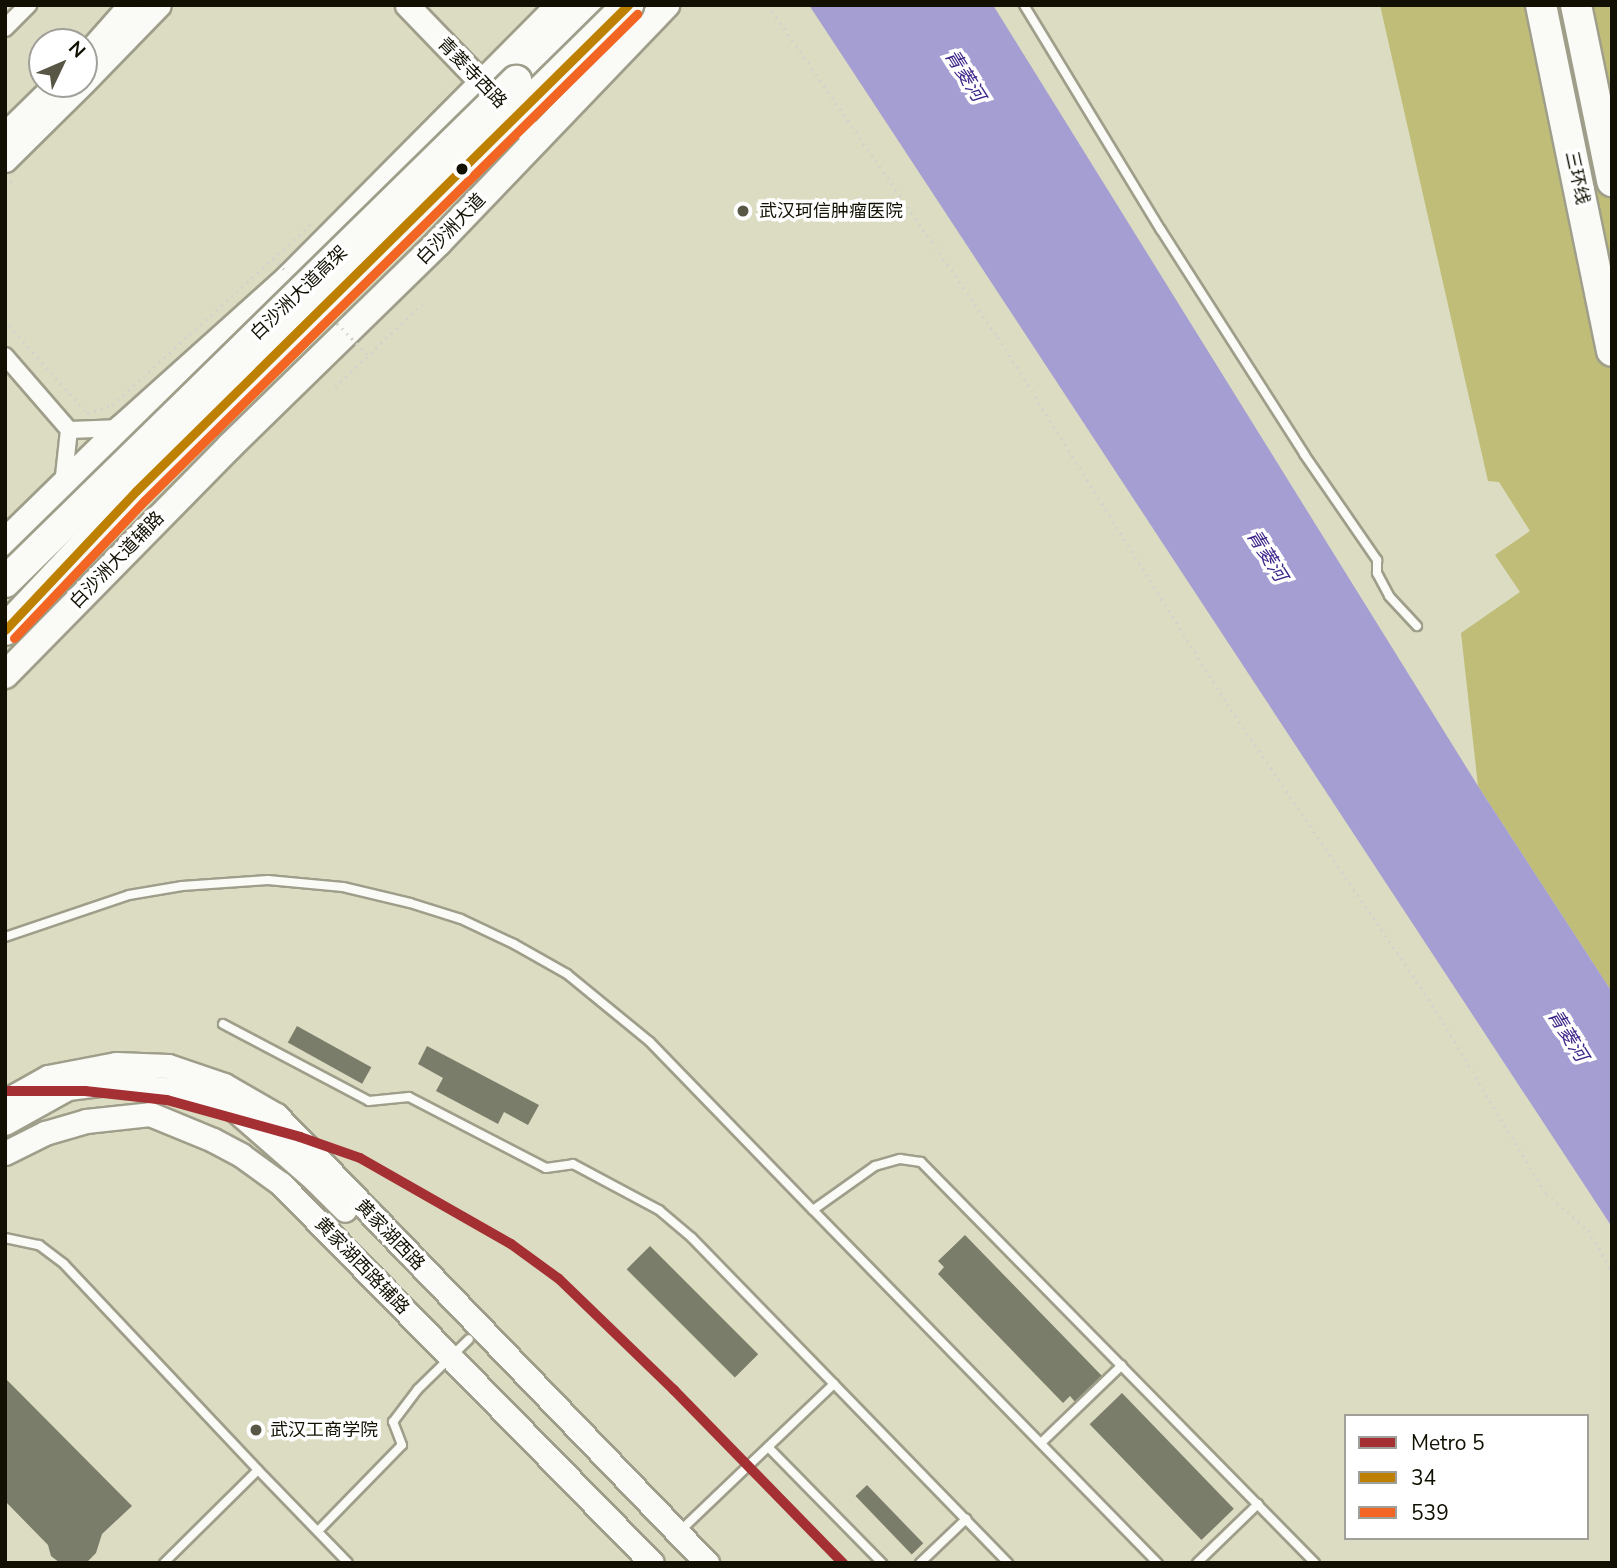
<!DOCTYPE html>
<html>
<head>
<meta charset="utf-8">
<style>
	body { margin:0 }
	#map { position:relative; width:1617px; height:1568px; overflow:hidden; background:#dcdcc2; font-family:"Nunito Sans","Noto Sans SC",sans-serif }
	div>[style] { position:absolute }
	.forest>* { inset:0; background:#bfbd77 }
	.water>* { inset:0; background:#a49ed2 }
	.building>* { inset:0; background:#7a7d6a; transform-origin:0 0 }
	.path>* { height:2.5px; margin-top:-1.25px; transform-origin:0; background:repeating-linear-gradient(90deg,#d3d3cb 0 2px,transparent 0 7px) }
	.roads { filter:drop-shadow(2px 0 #9f9e8a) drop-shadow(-2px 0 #9f9e8a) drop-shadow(0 2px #9f9e8a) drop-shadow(0 -2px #9f9e8a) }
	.lane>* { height:8px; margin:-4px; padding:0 4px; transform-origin:4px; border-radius:4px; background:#fafaf6 }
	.street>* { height:16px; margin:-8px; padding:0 8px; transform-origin:8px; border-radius:8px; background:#fafaf6 }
	.secondary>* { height:23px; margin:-11.5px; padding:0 11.5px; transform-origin:11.5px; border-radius:11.5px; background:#fafaf6 }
	.primary>* { height:26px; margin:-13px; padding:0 13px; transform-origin:13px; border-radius:13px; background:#fafaf6 }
	.highway>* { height:30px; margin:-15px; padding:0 15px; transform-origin:15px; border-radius:15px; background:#fafaf6 }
	.path-bridge>* { height:2.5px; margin-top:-1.25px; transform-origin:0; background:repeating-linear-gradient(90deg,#d3d3cb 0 2px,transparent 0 7px) }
	.bridges { filter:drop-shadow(2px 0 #9f9e8a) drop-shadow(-2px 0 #9f9e8a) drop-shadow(0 2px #9f9e8a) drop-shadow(0 -2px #9f9e8a) }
	.highway-bridge>* { height:30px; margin:-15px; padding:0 15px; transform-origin:15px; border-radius:15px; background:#fafaf6 }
	.bus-1>* { height:9px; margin:-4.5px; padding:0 4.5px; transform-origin:4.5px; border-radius:4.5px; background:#be8000 }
	.bus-2>* { height:9px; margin:-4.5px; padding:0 4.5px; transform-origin:4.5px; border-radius:4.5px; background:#f26522 }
	.metro-1>* { height:10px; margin:-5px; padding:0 5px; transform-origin:5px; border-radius:5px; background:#a43034 }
	.dots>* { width:19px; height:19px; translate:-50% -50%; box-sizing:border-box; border:4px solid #fff; border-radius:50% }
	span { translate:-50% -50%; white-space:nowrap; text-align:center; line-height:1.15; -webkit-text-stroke:7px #fff; paint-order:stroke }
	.street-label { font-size:18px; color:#111002 }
	.poi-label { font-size:18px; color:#111002 }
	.left { translate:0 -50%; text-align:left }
	.water-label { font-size:19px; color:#3f278b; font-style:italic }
	.frame { position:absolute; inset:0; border:7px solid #111002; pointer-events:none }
	.legend { position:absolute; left:1344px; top:1414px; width:245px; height:126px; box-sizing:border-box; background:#fff; border:2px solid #a09f9a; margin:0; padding:9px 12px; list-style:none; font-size:21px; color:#111002 }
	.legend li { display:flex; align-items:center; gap:14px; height:35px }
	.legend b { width:35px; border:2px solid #a09f9a }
	.north { position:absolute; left:28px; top:28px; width:70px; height:70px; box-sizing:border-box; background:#fff; border:2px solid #a09f9a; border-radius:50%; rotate:46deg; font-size:19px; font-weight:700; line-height:28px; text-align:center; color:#111002 }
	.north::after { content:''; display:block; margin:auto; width:24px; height:32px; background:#585745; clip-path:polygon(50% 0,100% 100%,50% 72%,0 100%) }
</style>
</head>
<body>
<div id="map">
	<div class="forest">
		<i style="clip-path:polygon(1380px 5px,1610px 5px,1612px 992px,1478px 786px,1461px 633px,1520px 592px,1495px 555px,1530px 531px,1499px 482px,1488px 481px)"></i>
	</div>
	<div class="water">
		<i style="clip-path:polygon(809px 5px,993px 5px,1478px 786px,1612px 992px,1612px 1227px)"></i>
	</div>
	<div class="building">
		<i style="left:297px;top:1026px;width:85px;height:19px;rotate:29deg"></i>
		<i style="clip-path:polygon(427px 1046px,539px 1105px,528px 1125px,504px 1112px,498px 1124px,436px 1091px,443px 1078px,418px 1064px)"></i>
		<i style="clip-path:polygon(965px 1235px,1103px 1377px,1076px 1403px,1070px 1396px,1063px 1403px,938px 1274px,944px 1267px,938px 1261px)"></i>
		<i style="left:650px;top:1246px;width:153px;height:33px;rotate:45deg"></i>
		<i style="clip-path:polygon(5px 1378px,132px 1506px,102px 1534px,96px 1553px,86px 1563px,60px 1563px,51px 1556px,48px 1545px,5px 1501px)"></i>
		<i style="left:1122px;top:1393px;width:161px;height:45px;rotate:46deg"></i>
		<i style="left:867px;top:1485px;width:81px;height:16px;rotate:46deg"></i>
	</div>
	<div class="path">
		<i style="left:768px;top:5px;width:404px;rotate:55.3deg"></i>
		<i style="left:998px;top:337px;width:433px;rotate:58deg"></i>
		<i style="left:1227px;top:704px;width:358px;rotate:55.6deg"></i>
		<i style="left:1429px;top:999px;width:227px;rotate:59deg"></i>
		<i style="left:1546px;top:1194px;width:55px;rotate:40.6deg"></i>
		<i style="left:1588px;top:1230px;width:48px;rotate:59.7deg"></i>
		<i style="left:69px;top:42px;width:14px;rotate:-45deg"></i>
		<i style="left:5px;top:187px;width:14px;rotate:-45deg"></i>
		<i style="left:5px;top:320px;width:124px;rotate:48.6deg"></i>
		<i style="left:87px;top:413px;width:26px;rotate:-18deg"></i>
		<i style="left:112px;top:405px;width:273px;rotate:-42.3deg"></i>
		<i style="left:335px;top:387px;width:120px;rotate:-43.7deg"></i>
	</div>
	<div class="roads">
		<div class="lane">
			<i style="left:1024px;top:5px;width:263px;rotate:58.7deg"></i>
			<i style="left:1161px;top:230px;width:266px;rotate:57.4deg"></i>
			<i style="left:1304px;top:454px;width:129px;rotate:55.4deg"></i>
			<i style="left:1377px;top:560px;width:13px;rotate:90deg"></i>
			<i style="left:1377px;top:573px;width:26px;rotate:62deg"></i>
			<i style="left:1389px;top:596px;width:41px;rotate:47deg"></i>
			<i style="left:5px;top:937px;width:131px;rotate:-18.7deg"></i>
			<i style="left:129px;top:895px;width:54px;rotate:-9.6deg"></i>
			<i style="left:182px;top:886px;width:86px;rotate:-4deg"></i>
			<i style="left:268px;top:880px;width:75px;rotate:5.3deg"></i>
			<i style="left:343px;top:887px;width:69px;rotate:13.4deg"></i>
			<i style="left:410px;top:903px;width:53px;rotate:17.4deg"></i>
			<i style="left:461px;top:919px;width:59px;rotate:25.3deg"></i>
			<i style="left:514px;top:944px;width:61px;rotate:29.5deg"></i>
			<i style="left:567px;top:974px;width:107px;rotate:39.3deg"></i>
			<i style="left:650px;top:1042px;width:234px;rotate:45.9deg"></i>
			<i style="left:813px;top:1210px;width:76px;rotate:-35.4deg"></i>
			<i style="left:875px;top:1166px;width:26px;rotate:-16deg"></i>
			<i style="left:900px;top:1159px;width:21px;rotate:8deg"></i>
			<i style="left:921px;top:1162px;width:562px;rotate:45.5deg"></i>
			<i style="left:223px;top:1024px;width:165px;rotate:27.8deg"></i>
			<i style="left:369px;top:1101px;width:40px;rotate:-5.7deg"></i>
			<i style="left:409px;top:1097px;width:154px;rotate:27.4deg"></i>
			<i style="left:546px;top:1168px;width:27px;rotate:-8deg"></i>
			<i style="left:573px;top:1164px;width:98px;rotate:28.1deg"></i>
			<i style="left:659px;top:1210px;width:43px;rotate:40.3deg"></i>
			<i style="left:692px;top:1238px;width:204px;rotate:45.8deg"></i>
			<i style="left:813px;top:1210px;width:494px;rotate:45.7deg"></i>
			<i style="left:5px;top:1238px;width:35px;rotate:12deg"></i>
			<i style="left:39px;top:1245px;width:31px;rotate:37deg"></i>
			<i style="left:64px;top:1264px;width:283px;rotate:46.7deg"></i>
			<i style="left:1041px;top:1443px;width:112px;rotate:-43.9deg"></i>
			<i style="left:768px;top:1447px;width:163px;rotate:45.5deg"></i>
			<i style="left:318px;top:1531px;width:120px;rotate:-45.7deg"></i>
			<i style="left:402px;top:1445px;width:25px;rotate:-111deg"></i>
			<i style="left:393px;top:1422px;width:41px;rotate:-52.9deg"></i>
			<i style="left:418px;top:1389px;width:71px;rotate:-44.4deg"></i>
			<i style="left:680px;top:1531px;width:213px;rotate:-43.7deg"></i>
			<i style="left:834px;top:1384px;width:250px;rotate:45.8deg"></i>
			<i style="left:164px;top:1563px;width:132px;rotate:-44.7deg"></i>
			<i style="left:258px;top:1470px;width:129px;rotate:45.9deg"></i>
			<i style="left:920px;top:1563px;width:64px;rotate:-43.7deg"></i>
			<i style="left:1197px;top:1563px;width:85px;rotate:-44deg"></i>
		</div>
		<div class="street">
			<i style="left:5px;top:28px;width:33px;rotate:-45deg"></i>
			<i style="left:5px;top:356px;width:98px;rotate:49.1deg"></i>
			<i style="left:69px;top:430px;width:53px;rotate:-2.2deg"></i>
			<i style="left:63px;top:485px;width:55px;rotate:-83.8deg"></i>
		</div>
		<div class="secondary">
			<i style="left:407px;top:5px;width:187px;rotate:46.1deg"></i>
			<i style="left:84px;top:57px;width:69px;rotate:-48.5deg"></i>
			<i style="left:84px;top:82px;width:107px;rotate:-45.8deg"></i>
			<i style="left:5px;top:134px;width:71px;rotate:-44.4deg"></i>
			<i style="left:5px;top:160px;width:108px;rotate:-44.6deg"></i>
			<i style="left:5px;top:1101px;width:49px;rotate:-29.2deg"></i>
			<i style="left:48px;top:1077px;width:69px;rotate:-10.8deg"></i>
			<i style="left:116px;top:1064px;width:52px;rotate:2.2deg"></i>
			<i style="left:168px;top:1066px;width:59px;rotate:18.7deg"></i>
			<i style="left:224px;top:1085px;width:60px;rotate:30deg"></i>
			<i style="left:276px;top:1115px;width:622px;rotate:46.11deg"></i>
			<i style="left:5px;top:1123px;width:72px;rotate:-29.1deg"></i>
			<i style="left:68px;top:1088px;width:38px;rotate:-7deg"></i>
			<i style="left:106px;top:1083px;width:87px;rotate:5.9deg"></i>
			<i style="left:193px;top:1092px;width:44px;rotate:22.5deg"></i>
			<i style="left:234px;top:1109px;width:108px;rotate:41.2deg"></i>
			<i style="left:315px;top:1180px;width:42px;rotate:45deg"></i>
			<i style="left:5px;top:1153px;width:45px;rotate:-26.6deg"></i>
			<i style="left:45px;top:1133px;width:43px;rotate:-16.3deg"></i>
			<i style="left:86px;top:1121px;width:64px;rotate:-6.2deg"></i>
			<i style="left:150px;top:1114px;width:68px;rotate:22.4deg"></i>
			<i style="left:213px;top:1140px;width:32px;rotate:28deg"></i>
			<i style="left:241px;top:1155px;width:49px;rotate:35.9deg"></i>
			<i style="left:281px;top:1184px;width:530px;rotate:45.61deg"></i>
		</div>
		<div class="primary">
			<i style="left:5px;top:542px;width:163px;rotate:-44.3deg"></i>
			<i style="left:122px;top:428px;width:224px;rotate:-41.9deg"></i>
			<i style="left:289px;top:278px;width:385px;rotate:-45.2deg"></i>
			<i style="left:5px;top:675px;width:321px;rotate:-45.5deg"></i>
			<i style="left:230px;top:446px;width:291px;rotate:-44.3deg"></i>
			<i style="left:438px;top:243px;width:330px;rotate:-46.2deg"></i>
		</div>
		<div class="highway">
			<i style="left:1541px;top:5px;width:353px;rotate:78.4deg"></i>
			<i style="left:1576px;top:5px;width:180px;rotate:78.4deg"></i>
			<i style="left:516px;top:81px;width:107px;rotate:-45deg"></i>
		</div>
	</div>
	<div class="path-bridge">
		<i style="left:273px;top:258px;width:21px;rotate:45deg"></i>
		<i style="left:337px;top:323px;width:45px;rotate:45.9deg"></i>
	</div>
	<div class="bridges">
		<div class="highway-bridge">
			<i style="left:5px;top:582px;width:716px;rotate:-44.43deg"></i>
			<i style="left:5px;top:630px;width:191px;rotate:-46.7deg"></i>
			<i style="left:136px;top:491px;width:692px;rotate:-44.65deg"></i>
		</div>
	</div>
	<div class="bus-1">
		<i style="left:5px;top:630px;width:191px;rotate:-46.7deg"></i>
		<i style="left:136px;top:491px;width:692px;rotate:-44.65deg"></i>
	</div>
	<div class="bus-2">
		<i style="left:14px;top:638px;width:190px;rotate:-46.5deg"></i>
		<i style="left:145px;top:500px;width:692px;rotate:-44.65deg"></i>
	</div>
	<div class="metro-1">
		<i style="left:5px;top:1091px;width:80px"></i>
		<i style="left:85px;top:1091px;width:82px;rotate:6.3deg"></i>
		<i style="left:167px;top:1100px;width:138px;rotate:15.5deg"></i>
		<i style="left:300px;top:1137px;width:64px;rotate:19.3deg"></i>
		<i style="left:360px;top:1158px;width:174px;rotate:29.7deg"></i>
		<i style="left:511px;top:1244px;width:59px;rotate:36.1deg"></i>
		<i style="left:559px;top:1279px;width:160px;rotate:44deg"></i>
		<i style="left:674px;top:1390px;width:242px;rotate:45.7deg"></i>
	</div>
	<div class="dots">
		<i style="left:462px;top:169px;background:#111002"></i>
		<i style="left:743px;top:211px;background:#585745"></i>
		<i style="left:256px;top:1430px;background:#585745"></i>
	</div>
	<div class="street-label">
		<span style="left:472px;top:73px;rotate:46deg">青菱寺西路</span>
		<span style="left:1577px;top:178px;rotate:78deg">三环线</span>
		<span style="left:451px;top:229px;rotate:-46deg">白沙洲大道</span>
		<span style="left:299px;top:293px;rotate:-44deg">白沙洲大道高架</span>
		<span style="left:117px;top:560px;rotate:-46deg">白沙洲大道辅路</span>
		<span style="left:390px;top:1235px;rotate:46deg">黄家湖西路</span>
		<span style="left:362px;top:1266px;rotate:46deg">黄家湖西路辅路</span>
	</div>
	<div class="poi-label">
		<span class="left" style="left:759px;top:211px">武汉珂信肿瘤医院</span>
		<span class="left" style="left:270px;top:1430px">武汉工商学院</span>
	</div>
	<div class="water-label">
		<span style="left:964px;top:76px;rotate:58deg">青菱河</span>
		<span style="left:1266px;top:556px;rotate:58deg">青菱河</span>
		<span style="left:1567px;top:1036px;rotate:58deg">青菱河</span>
	</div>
	<div class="frame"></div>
	<ul class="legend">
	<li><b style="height:9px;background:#a43034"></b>Metro 5</li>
	<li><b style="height:9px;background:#be8000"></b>34</li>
	<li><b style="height:9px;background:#f26522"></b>539</li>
	</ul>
	<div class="north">N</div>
</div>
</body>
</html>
